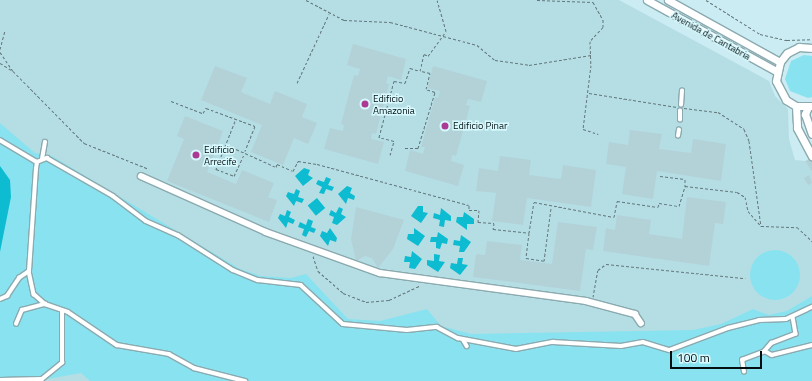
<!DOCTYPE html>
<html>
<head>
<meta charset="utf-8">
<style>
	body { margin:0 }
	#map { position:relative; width:812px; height:381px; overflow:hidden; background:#cbecf2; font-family:"Titillium Web",sans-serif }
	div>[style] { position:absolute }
	.built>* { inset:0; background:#b5dee4 }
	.green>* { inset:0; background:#89e2f0 }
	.round { border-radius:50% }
	.water>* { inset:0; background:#0dbcd0; transform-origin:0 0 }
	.building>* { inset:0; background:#b2d2d8 }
	.path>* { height:1px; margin-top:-0.5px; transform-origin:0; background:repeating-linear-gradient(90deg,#62777b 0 3px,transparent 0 5px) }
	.roads { filter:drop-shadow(1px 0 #8aaaaf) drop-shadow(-1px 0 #8aaaaf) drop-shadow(0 1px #8aaaaf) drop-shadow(0 -1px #8aaaaf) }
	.service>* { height:3.5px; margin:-1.75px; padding:0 1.75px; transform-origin:1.75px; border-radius:1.75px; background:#fff }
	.pedestrian>* { height:5.5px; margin:-2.75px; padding:0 2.75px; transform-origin:2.75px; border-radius:2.75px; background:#fff }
	.minor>* { height:7px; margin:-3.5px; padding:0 3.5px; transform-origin:3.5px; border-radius:3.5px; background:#fff }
	.dots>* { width:11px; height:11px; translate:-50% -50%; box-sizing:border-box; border:2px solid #d8faff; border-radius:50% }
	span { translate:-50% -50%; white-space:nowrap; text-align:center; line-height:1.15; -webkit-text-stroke:3px #d8faff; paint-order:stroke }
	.street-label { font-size:10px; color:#040e10 }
	.poi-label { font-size:10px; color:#040e10 }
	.left { translate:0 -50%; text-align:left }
	.scale { position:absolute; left:670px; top:351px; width:92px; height:18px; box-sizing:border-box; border:2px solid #040e10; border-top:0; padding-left:5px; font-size:12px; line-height:14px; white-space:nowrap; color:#040e10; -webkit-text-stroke:3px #d8faff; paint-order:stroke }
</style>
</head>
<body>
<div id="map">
	<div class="built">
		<i style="clip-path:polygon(0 0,619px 0,769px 81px,775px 96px,788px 109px,789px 139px,795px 160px,805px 161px,812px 172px,812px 381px,0 381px)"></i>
	</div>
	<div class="green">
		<i style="clip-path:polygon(804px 55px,812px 56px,812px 97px,808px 98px,790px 91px,785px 79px,791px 61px)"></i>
		<i style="clip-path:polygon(0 123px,35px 153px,52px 156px,240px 269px,261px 276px,291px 278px,306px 274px,348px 319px,380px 321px,427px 309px,441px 326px,471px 334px,693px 330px,721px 324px,753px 309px,769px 315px,787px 311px,812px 296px,812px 381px,90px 381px,81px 373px,36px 381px,0 381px)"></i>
		<i class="round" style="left:750px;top:250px;width:50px;height:50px"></i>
	</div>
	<div class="water">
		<i style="clip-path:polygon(0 166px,10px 180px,11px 197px,0 252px)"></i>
		<i style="clip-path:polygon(304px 168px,310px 170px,308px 175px,313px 178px,303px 186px,295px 176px)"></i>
		<i style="clip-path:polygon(326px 177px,331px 179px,328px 185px,334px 187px,332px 191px,326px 189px,324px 194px,319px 193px,322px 187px,316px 184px,318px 180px,324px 182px)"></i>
		<i style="clip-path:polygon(347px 186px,352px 188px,350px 193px,355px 196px,354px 200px,348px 198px,346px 204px,338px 194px)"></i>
		<i style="clip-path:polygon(296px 189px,300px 191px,298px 197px,304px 199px,302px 203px,296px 201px,294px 206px,286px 196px,288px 192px,294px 194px)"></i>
		<i style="left:317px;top:198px;width:13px;height:12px;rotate:51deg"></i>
		<i style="clip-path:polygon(418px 206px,423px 206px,423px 212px,428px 213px,421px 223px,411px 216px)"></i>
		<i style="clip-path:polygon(339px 207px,343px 209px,341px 214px,346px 217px,337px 225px,332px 223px,334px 217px,329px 215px,331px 210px,336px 213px)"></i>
		<i style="clip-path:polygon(441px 208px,451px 216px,451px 221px,445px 220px,444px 227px,439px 226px,440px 220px,433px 218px,434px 213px,440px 215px)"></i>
		<i style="clip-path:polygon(287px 210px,291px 212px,289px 217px,295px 220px,293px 224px,288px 222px,286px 228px,278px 218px,280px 214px,285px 216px)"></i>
		<i style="clip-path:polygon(464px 212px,474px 219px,474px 224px,467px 224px,467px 230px,456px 222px,457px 217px,463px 217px)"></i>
		<i style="clip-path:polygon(308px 219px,313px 221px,311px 227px,316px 229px,314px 233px,309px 231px,306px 237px,302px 235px,304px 229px,298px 227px,300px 222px,306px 225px)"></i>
		<i style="clip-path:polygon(330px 228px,337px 238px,336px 242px,330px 240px,328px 246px,320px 236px,322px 231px,327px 233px)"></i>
		<i style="clip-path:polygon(414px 228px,425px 236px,418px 246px,407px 239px,408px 234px,414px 234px)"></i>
		<i style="clip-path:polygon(438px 232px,448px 239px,447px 244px,442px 243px,440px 249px,436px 248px,436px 242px,430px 242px,431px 237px,437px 237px)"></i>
		<i style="clip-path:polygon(461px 235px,471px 242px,464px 252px,459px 252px,460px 246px,453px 245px,454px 240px,460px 241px)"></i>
		<i style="clip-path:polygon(412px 251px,422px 259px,415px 269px,409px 268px,410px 262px,404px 262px,405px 256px,411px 257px)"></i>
		<i style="clip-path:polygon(434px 254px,440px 255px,439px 261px,445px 262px,438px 272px,427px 265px,427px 260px,434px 261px)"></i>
		<i style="clip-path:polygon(458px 258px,463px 258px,462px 264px,468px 265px,460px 275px,450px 268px,451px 263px,457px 264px)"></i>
	</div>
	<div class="building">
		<i style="clip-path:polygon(353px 44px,406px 59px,401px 80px,388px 76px,386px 83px,389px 84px,376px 134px,372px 133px,371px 139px,384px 142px,378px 164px,324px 149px,330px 128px,343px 131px,344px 125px,341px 124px,354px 75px,358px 76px,360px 69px,347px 65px)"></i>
		<i style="clip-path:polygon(215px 66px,247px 78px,241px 92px,270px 104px,275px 91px,307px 104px,302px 117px,317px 123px,308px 144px,294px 138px,283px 165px,251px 152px,262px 125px,201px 100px)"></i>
		<i style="clip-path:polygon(433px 66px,487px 81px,481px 102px,468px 99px,466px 105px,470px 106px,456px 156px,452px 155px,451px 161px,464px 165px,458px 186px,405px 171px,410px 150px,423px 154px,425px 147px,421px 147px,435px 97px,438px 98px,440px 91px,427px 88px)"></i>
		<i style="clip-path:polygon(185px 116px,223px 131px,207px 172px,236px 184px,242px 170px,274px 183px,268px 197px,277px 200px,269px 222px,167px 181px,184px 139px,177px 136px)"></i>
		<i style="clip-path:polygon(630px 130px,662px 134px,659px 149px,691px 153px,693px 139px,726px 144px,721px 181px,657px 171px,653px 199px,622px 194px,626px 167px,606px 164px,609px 142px,628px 145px)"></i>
		<i style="clip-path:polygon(500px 156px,531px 160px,529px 175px,561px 179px,563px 165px,596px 170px,591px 207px,527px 198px,523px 225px,492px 221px,496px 193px,476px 191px,479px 168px,498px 171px)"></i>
		<i style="clip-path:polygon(812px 158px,812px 172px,805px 161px)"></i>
		<i style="clip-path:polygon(809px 175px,812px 183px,808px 185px,804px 178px)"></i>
		<i style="clip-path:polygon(687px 197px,726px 202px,723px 224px,715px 223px,709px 266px,603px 251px,606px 228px,615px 230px,617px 215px,651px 220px,649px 234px,682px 239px)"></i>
		<i style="clip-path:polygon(356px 207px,404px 220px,393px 249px,378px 268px,372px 258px,365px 256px,356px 261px,351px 239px)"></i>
		<i style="clip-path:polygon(558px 222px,597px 227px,593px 250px,586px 249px,580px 291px,473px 277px,476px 254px,485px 255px,487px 241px,522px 245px,520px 260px,552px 264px)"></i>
	</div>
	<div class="path">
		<i style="left:306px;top:0;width:43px;rotate:27.8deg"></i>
		<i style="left:344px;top:20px;width:46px;rotate:2.5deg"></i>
		<i style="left:390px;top:22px;width:90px;rotate:14.8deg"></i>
		<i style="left:477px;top:45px;width:23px;rotate:40deg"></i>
		<i style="left:495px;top:60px;width:34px;rotate:8deg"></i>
		<i style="left:529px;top:65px;width:63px;rotate:-9.2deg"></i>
		<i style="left:537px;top:0;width:56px;rotate:2deg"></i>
		<i style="left:593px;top:2px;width:21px;rotate:61deg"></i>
		<i style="left:603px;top:20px;width:7px;rotate:90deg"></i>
		<i style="left:603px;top:27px;width:19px;rotate:133deg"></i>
		<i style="left:590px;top:41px;width:24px;rotate:88deg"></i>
		<i style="left:591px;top:65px;width:64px;rotate:97.1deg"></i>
		<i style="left:583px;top:129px;width:16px;rotate:18deg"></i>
		<i style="left:706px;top:0;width:64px;rotate:32.2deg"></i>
		<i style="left:760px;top:34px;width:28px;rotate:13deg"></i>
		<i style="left:787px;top:40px;width:25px;rotate:-2deg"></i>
		<i style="left:0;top:49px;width:20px;rotate:-75deg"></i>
		<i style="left:0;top:52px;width:23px;rotate:56deg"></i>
		<i style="left:13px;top:71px;width:101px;rotate:45.4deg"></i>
		<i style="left:84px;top:143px;width:70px;rotate:21.8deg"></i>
		<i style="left:0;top:63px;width:15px;rotate:32deg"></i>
		<i style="left:297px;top:83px;width:76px;rotate:-65.1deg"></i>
		<i style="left:589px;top:93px;width:89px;rotate:9deg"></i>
		<i style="left:171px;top:101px;width:34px;rotate:21deg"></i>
		<i style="left:203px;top:113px;width:6px;rotate:-59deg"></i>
		<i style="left:206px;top:108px;width:52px;rotate:20.2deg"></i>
		<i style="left:255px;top:126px;width:27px;rotate:112deg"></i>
		<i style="left:684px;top:108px;width:34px;rotate:7deg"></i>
		<i style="left:718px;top:112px;width:31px;rotate:33deg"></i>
		<i style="left:744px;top:129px;width:13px;rotate:67deg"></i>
		<i style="left:749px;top:141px;width:86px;rotate:82deg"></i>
		<i style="left:235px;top:121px;width:52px;rotate:111.6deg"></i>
		<i style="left:216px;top:169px;width:19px;rotate:21deg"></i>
		<i style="left:234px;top:176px;width:23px;rotate:-65deg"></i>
		<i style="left:227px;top:145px;width:54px;rotate:24.2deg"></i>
		<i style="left:276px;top:167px;width:3px;rotate:-72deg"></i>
		<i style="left:277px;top:164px;width:17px;rotate:24deg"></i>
		<i style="left:293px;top:171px;width:11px;rotate:-63deg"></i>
		<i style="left:298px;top:161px;width:19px;rotate:9deg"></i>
		<i style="left:317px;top:164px;width:157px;rotate:15.1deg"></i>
		<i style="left:469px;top:205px;width:5px;rotate:90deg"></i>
		<i style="left:469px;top:210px;width:10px"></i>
		<i style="left:479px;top:210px;width:12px;rotate:95deg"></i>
		<i style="left:478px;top:222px;width:16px;rotate:4deg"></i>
		<i style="left:494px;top:223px;width:6px;rotate:99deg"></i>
		<i style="left:493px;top:229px;width:36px;rotate:6deg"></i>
		<i style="left:529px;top:233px;width:31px;rotate:-81deg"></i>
		<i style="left:534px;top:202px;width:81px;rotate:10.6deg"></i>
		<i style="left:614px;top:217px;width:16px;rotate:-79deg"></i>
		<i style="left:617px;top:201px;width:41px;rotate:8.3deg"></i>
		<i style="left:658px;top:207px;width:4px;rotate:-76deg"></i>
		<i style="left:659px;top:203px;width:20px;rotate:9deg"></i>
		<i style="left:679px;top:206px;width:21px;rotate:-73deg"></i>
		<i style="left:405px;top:148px;width:13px"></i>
		<i style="left:418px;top:148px;width:59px;rotate:-73.1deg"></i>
		<i style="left:435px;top:92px;width:9px;rotate:-162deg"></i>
		<i style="left:426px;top:89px;width:16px;rotate:-76deg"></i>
		<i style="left:430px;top:73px;width:9px;rotate:-167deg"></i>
		<i style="left:390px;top:155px;width:15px;rotate:-74deg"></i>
		<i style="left:394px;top:141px;width:16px;rotate:-165deg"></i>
		<i style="left:379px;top:137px;width:58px;rotate:-75deg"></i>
		<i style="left:394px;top:81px;width:11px;rotate:10deg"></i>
		<i style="left:405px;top:83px;width:16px;rotate:-72deg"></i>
		<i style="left:410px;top:68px;width:10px;rotate:17deg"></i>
		<i style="left:420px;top:71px;width:17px;rotate:-77deg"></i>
		<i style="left:424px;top:54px;width:4px;rotate:27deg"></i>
		<i style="left:428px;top:56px;width:31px;rotate:-54deg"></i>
		<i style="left:446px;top:31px;width:32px;rotate:-106deg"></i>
		<i style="left:660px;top:176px;width:25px;rotate:7deg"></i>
		<i style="left:685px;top:179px;width:7px;rotate:90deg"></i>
		<i style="left:685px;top:186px;width:52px;rotate:6.6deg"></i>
		<i style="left:737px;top:192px;width:9px;rotate:32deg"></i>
		<i style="left:745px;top:197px;width:14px;rotate:78deg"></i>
		<i style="left:748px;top:211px;width:20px;rotate:49deg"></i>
		<i style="left:761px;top:226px;width:36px;rotate:2deg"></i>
		<i style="left:797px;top:227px;width:21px;rotate:43deg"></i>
		<i style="left:529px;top:233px;width:25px;rotate:97deg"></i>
		<i style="left:526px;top:258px;width:18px;rotate:9deg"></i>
		<i style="left:544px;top:261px;width:53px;rotate:-82.5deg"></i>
		<i style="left:313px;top:256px;width:16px;rotate:72deg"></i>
		<i style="left:318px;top:271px;width:33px;rotate:41deg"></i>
		<i style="left:343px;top:293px;width:25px;rotate:21deg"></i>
		<i style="left:366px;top:302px;width:23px;rotate:-5deg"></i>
		<i style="left:389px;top:300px;width:35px;rotate:-25deg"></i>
		<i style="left:593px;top:297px;width:27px;rotate:-80deg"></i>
		<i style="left:598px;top:270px;width:10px;rotate:-37deg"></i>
		<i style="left:606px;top:264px;width:140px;rotate:5.8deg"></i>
	</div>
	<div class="roads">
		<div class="service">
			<i style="left:681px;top:105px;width:14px;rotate:-86deg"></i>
			<i style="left:680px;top:120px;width:9px;rotate:-90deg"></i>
			<i style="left:678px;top:136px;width:6px;rotate:-81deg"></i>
			<i style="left:0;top:140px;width:43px;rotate:30.7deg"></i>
			<i style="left:42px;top:159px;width:17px;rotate:-80deg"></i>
			<i style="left:29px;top:271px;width:102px;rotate:-86.1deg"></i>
			<i style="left:36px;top:169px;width:7px;rotate:-82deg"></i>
			<i style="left:37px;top:162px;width:11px;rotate:-22deg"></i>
			<i style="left:47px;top:158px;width:76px;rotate:29.9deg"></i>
			<i style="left:113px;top:196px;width:41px;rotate:37.1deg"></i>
			<i style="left:146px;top:221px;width:35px;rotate:24deg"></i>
			<i style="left:178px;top:235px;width:65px;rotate:32.5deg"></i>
			<i style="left:233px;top:270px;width:27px;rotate:22deg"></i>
			<i style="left:258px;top:280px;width:43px;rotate:6.6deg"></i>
			<i style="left:301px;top:285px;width:57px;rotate:42.9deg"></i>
			<i style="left:343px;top:324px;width:64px;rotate:5.4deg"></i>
			<i style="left:407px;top:330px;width:30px;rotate:-6deg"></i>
			<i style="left:437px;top:327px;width:24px;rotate:28deg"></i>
			<i style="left:458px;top:338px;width:59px;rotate:10.7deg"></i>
			<i style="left:516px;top:349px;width:38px;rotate:-11deg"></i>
			<i style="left:553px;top:342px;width:68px;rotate:3.4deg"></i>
			<i style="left:621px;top:346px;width:22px;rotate:-10deg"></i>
			<i style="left:643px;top:342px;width:28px;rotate:17deg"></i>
			<i style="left:670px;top:350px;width:62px;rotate:-20.8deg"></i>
			<i style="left:728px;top:328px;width:32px;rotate:-14deg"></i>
			<i style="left:759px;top:320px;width:27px;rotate:-2deg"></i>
			<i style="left:786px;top:319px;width:29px;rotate:-25deg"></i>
			<i style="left:0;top:299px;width:8px;rotate:-23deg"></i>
			<i style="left:7px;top:296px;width:22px;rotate:-56deg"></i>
			<i style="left:19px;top:278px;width:12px;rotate:-35deg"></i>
			<i style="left:29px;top:271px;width:24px;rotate:78deg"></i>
			<i style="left:34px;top:294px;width:15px;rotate:42deg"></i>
			<i style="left:45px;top:304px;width:24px;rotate:19deg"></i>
			<i style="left:68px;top:312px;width:59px;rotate:34deg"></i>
			<i style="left:117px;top:345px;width:53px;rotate:9.8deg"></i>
			<i style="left:169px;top:354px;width:29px;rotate:29deg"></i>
			<i style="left:194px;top:368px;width:53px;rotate:14.3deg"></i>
			<i style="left:793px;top:317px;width:17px;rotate:80deg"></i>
			<i style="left:796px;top:334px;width:26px;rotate:159deg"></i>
			<i style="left:772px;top:343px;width:11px;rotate:131deg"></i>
			<i style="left:765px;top:351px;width:8px;rotate:30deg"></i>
			<i style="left:772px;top:355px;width:41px;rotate:-14deg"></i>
			<i style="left:16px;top:324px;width:15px;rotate:-67deg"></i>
			<i style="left:22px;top:310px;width:24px;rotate:-15deg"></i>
			<i style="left:463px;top:339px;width:8px;rotate:60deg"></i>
			<i style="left:744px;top:372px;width:12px;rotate:-99deg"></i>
			<i style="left:742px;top:360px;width:25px;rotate:-21deg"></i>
			<i style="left:0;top:380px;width:42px;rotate:-1.4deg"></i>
			<i style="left:42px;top:379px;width:26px;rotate:-39deg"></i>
			<i style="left:62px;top:363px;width:51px;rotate:-90deg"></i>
		</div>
		<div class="pedestrian">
			<i style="left:141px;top:176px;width:137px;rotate:24.1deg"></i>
			<i style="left:266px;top:232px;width:121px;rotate:19.8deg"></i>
			<i style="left:380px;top:273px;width:208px;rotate:7.7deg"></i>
			<i style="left:586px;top:301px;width:51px;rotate:14.9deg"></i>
			<i style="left:635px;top:314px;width:11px;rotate:56deg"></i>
		</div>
		<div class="minor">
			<i style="left:647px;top:0;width:147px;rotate:28.8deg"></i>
			<i style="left:668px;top:0;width:128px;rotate:29deg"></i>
			<i style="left:812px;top:48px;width:13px;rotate:-176deg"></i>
			<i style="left:799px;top:47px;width:13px;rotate:153deg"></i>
			<i style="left:787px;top:53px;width:11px;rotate:128deg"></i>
			<i style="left:780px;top:62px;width:19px;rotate:102deg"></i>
			<i style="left:776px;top:81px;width:21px;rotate:62deg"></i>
			<i style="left:786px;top:100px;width:12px;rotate:31deg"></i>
			<i style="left:796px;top:106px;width:16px"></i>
			<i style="left:796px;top:106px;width:22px;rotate:87deg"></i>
			<i style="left:797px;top:128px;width:32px;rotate:62deg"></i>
			<i style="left:808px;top:107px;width:8px;rotate:113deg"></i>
			<i style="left:805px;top:114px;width:21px;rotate:71deg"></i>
		</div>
	</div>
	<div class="dots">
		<i style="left:365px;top:104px;background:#ac3993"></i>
		<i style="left:445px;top:126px;background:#ac3993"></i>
		<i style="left:196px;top:155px;background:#ac3993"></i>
	</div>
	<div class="street-label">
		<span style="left:711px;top:36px;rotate:29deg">Avenida de Cantabria</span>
	</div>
	<div class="poi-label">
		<span class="left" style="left:373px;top:104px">Edificio<br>Amazonia</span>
		<span class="left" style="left:453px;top:126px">Edificio Pinar</span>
		<span class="left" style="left:204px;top:155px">Edificio<br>Arrecife</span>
	</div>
	<div class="scale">100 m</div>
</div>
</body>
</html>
